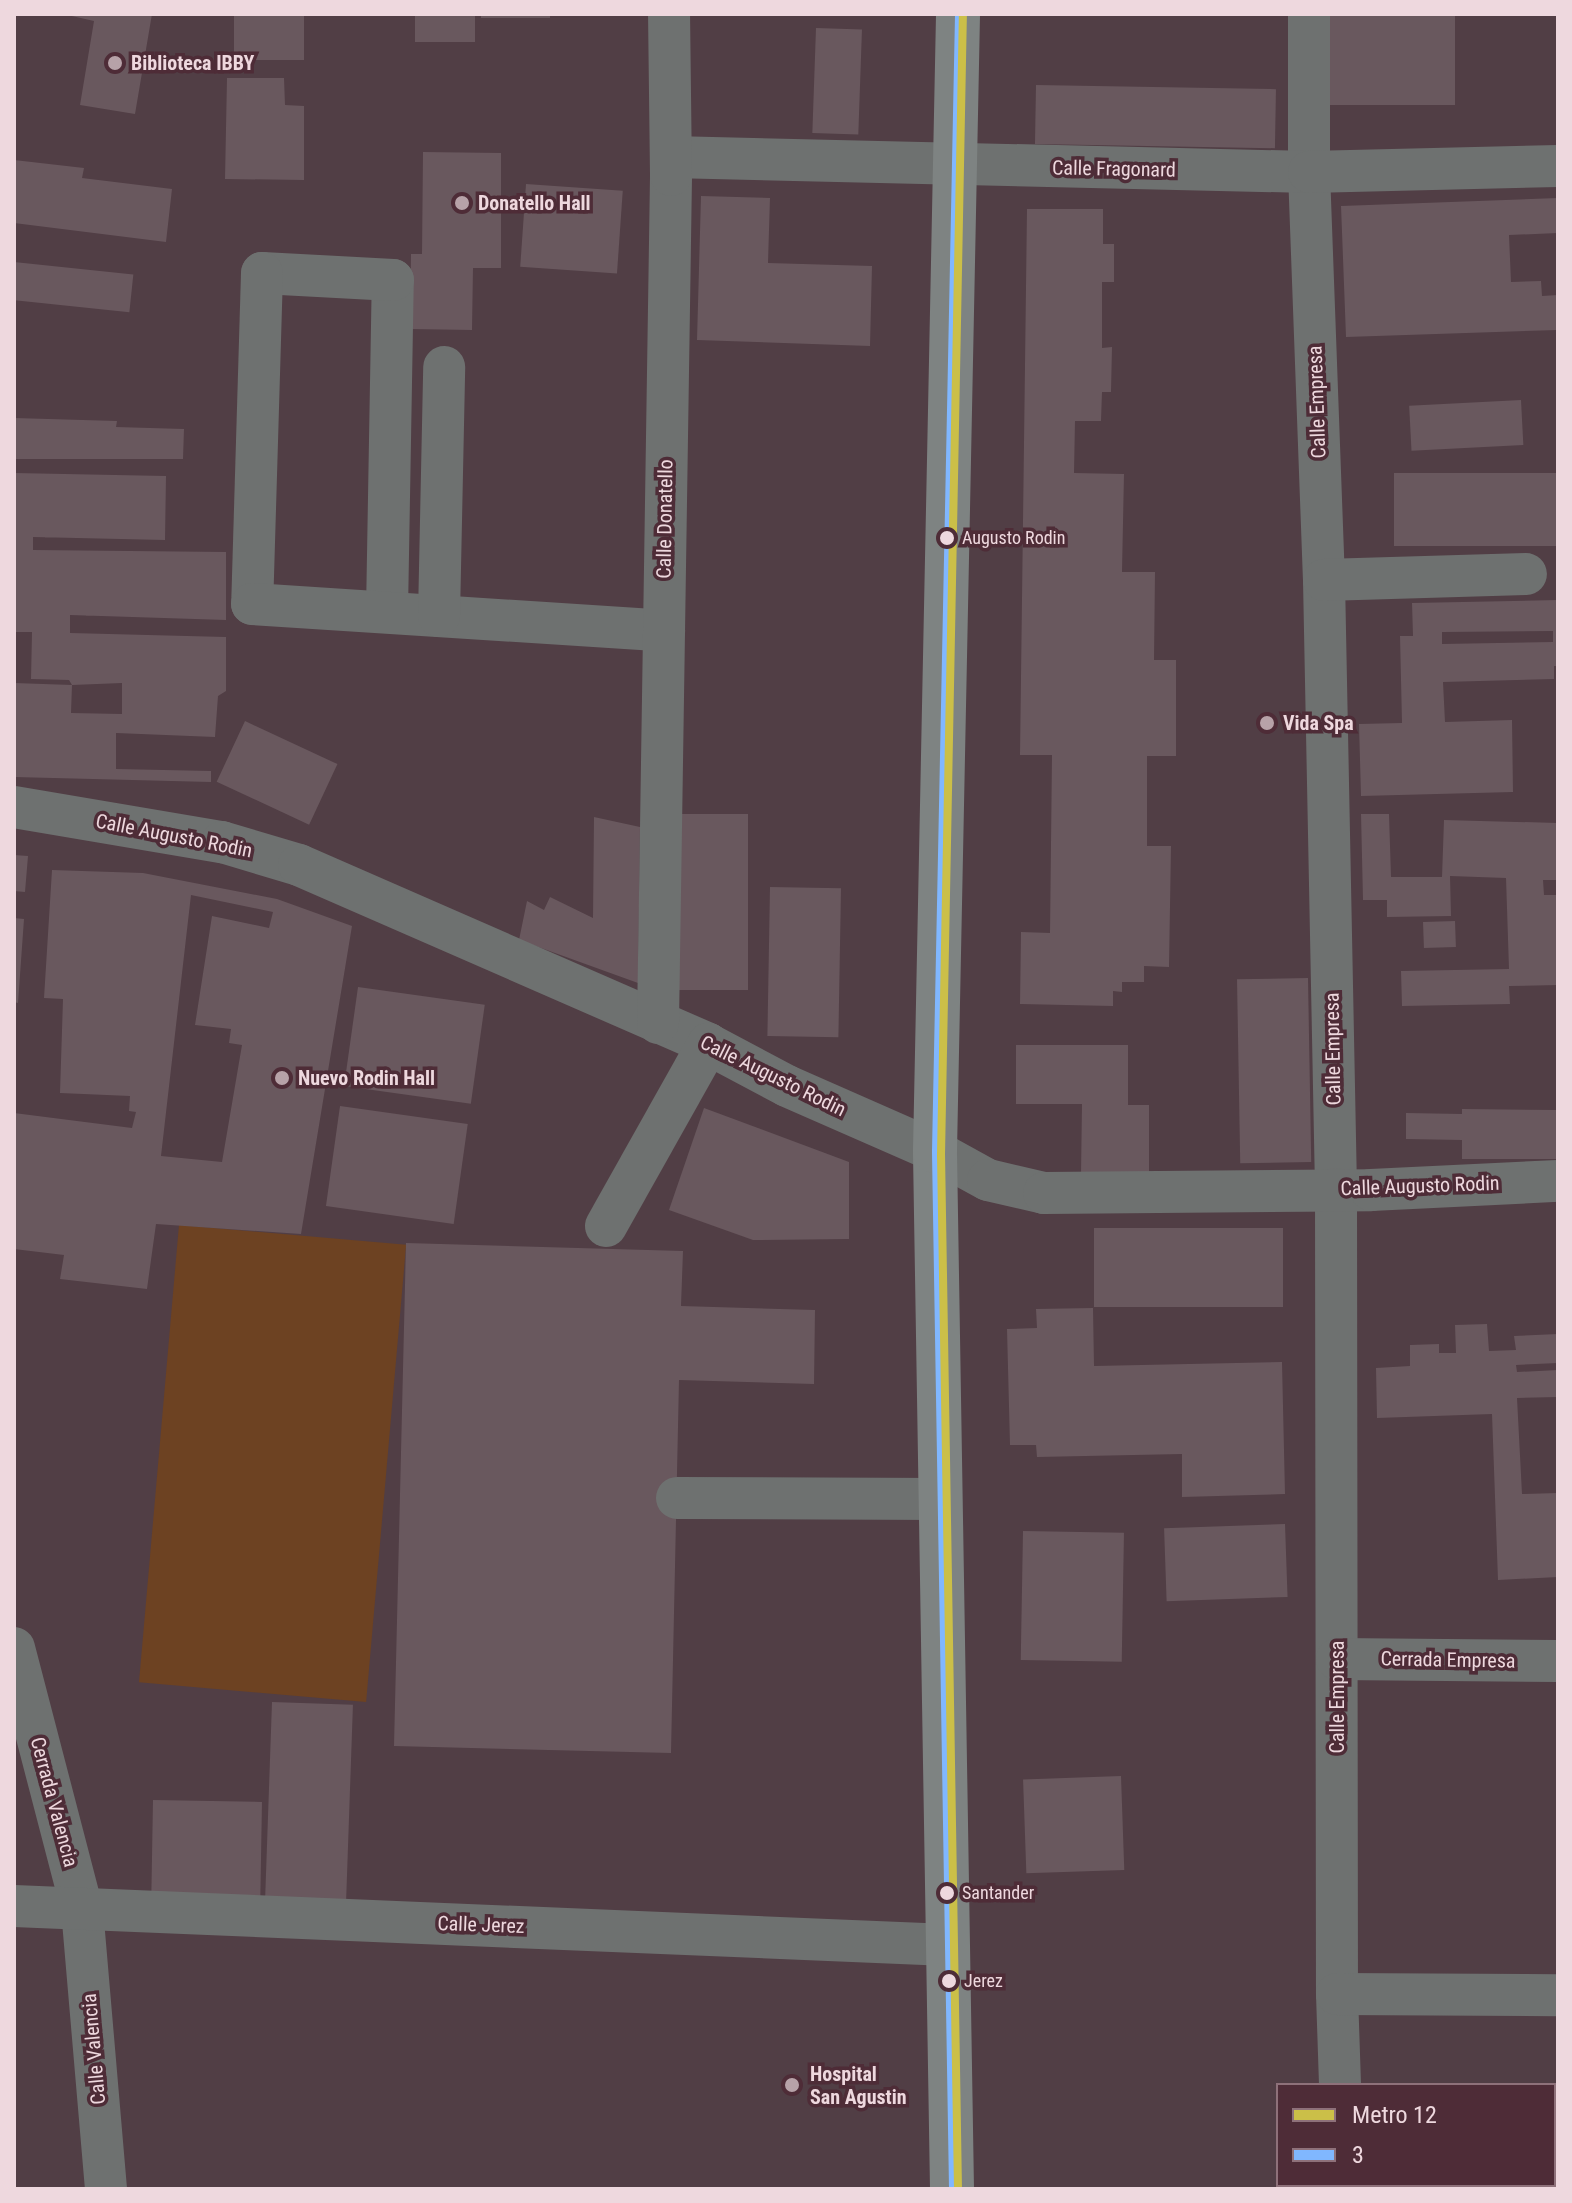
<!DOCTYPE html>
<html>
<head>
<meta charset="utf-8">
<style>
	body { margin:0 }
	#map { position:relative; width:1572px; height:2203px; overflow:hidden; background:#513e45; font-family:"Roboto Condensed",sans-serif }
	div>[style] { position:absolute }
	.green>* { inset:0; background:#6d4222; transform-origin:0 0 }
	.building>* { inset:0; background:#69585e; transform-origin:0 0 }
	.minor>* { height:42px; margin:-21px; padding:0 21px; transform-origin:21px; border-radius:21px; background:#6e7170 }
	.major>* { height:44px; margin:-22px; padding:0 22px; transform-origin:22px; border-radius:22px; background:#7e8382 }
	.bus-1>* { height:6px; margin:-3px; padding:0 3px; transform-origin:3px; border-radius:3px; background:#80b7ff }
	.metro-1>* { height:8px; margin:-4px; padding:0 4px; transform-origin:4px; border-radius:4px; background:#cbbf48 }
	.dots>* { width:22px; height:22px; translate:-50% -50%; box-sizing:border-box; border:4px solid #4e2c37; border-radius:50% }
	span { translate:-50% -50%; white-space:nowrap; text-align:center; line-height:1.15; -webkit-text-stroke:7px #4e2c37; paint-order:stroke }
	.bus-label { font-size:18px; color:#eed8de }
	.left { translate:0 -50%; text-align:left }
	.poi-label { font-size:20px; color:#eed8de; font-weight:700 }
	.street-label { font-size:20px; color:#eed8de }
	.frame { position:absolute; inset:0; border:16px solid #eed8de; pointer-events:none }
	.legend { position:absolute; left:1276px; top:2083px; width:280px; height:104px; box-sizing:border-box; background:#4e2c37; border:2px solid #8e717a; margin:0; padding:10px 14px; list-style:none; font-size:24px; color:#eed8de }
	.legend li { display:flex; align-items:center; gap:16px; height:40px }
	.legend b { width:40px; border:2px solid #8e717a }
</style>
</head>
<body>
<div id="map">
	<div class="green">
		<i style="left:179px;top:1225px;width:228px;height:459px;rotate:5deg"></i>
	</div>
	<div class="building">
		<i style="clip-path:polygon(63px 14px,152px 14px,135px 114px,80px 105px,94px 21px)"></i>
		<i style="left:234px;top:14px;width:70px;height:46px"></i>
		<i style="left:415px;top:14px;width:60px;height:28px"></i>
		<i style="left:481px;top:14px;width:69px;height:4px"></i>
		<i style="left:1328px;top:14px;width:127px;height:91px"></i>
		<i style="left:816px;top:28px;width:46px;height:105px;rotate:2deg"></i>
		<i style="clip-path:polygon(227px 78px,284px 78px,285px 105px,304px 106px,304px 180px,225px 179px)"></i>
		<i style="left:1036px;top:85px;width:240px;height:59px;rotate:1deg"></i>
		<i style="clip-path:polygon(423px 152px,501px 153px,501px 268px,473px 268px,472px 330px,410px 329px,411px 254px,422px 254px)"></i>
		<i style="clip-path:polygon(14px 160px,84px 168px,82px 178px,172px 189px,166px 242px,14px 223px)"></i>
		<i style="left:526px;top:184px;width:97px;height:83px;rotate:4deg"></i>
		<i style="clip-path:polygon(701px 196px,770px 198px,768px 263px,872px 266px,870px 346px,697px 340px)"></i>
		<i style="clip-path:polygon(1558px 198px,1558px 233px,1509px 235px,1511px 282px,1541px 281px,1542px 296px,1558px 295px,1558px 330px,1346px 337px,1341px 206px)"></i>
		<i style="clip-path:polygon(1027px 209px,1103px 209px,1103px 244px,1114px 244px,1114px 282px,1102px 282px,1102px 348px,1112px 347px,1111px 392px,1102px 392px,1101px 421px,1075px 421px,1074px 473px,1124px 474px,1122px 572px,1155px 572px,1154px 660px,1176px 660px,1176px 756px,1147px 756px,1147px 846px,1171px 846px,1169px 967px,1144px 966px,1144px 982px,1122px 982px,1122px 992px,1113px 991px,1113px 1006px,1020px 1004px,1021px 932px,1050px 933px,1052px 755px,1020px 755px)"></i>
		<i style="left:14px;top:262px;width:120px;height:38px;rotate:6deg"></i>
		<i style="left:1521px;top:400px;width:45px;height:112px;rotate:87deg"></i>
		<i style="clip-path:polygon(14px 418px,117px 421px,116px 427px,184px 429px,183px 459px,14px 459px)"></i>
		<i style="clip-path:polygon(evenodd,14px 473px,166px 476px,165px 540px,33px 537px,33px 550px,226px 552px,226px 620px,70px 615px,70px 633px,226px 637px,226px 691px,218px 696px,215px 737px,116px 733px,116px 769px,211px 771px,211px 782px,14px 777px,14px 683px,72px 685px,69px 680px,31px 679px,32px 632px,14px 632px,14px 473px,122px 683px,122px 714px,71px 713px,72px 685px,122px 683px)"></i>
		<i style="left:1558px;top:473px;width:73px;height:164px;rotate:90deg"></i>
		<i style="clip-path:polygon(evenodd,1558px 600px,1558px 666px,1554px 666px,1554px 679px,1443px 682px,1445px 722px,1512px 720px,1513px 792px,1361px 796px,1359px 724px,1402px 723px,1400px 636px,1413px 636px,1412px 603px,1558px 600px,1553px 631px,1553px 642px,1442px 644px,1442px 632px,1553px 631px)"></i>
		<i style="left:245px;top:721px;width:102px;height:67px;rotate:25deg"></i>
		<i style="left:678px;top:814px;width:70px;height:176px"></i>
		<i style="clip-path:polygon(1361px 814px,1389px 814px,1391px 877px,1442px 877px,1444px 820px,1558px 823px,1558px 880px,1543px 880px,1544px 895px,1556px 895px,1558px 985px,1509px 986px,1510px 1004px,1402px 1006px,1401px 971px,1509px 969px,1506px 878px,1450px 876px,1451px 916px,1387px 917px,1387px 900px,1363px 900px)"></i>
		<i style="clip-path:polygon(594px 817px,640px 827px,638px 983px,519px 940px,527px 901px,544px 910px,550px 897px,593px 918px)"></i>
		<i style="clip-path:polygon(14px 855px,28px 856px,25px 892px,14px 891px)"></i>
		<i style="clip-path:polygon(evenodd,52px 870px,143px 873px,277px 899px,352px 926px,301px 1234px,156px 1224px,147px 1289px,60px 1279px,64px 1255px,14px 1249px,14px 1113px,132px 1128px,136px 1112px,129px 1111px,130px 1096px,60px 1093px,63px 999px,44px 998px,52px 870px,191px 895px,273px 912px,269px 928px,212px 916px,195px 1025px,231px 1029px,229px 1043px,242px 1045px,222px 1162px,161px 1156px,191px 895px)"></i>
		<i style="left:770px;top:887px;width:71px;height:149px;rotate:1deg"></i>
		<i style="clip-path:polygon(14px 918px,24px 919px,18px 1003px,14px 1002px)"></i>
		<i style="left:1455px;top:921px;width:26px;height:32px;rotate:88deg"></i>
		<i style="left:1308px;top:978px;width:184px;height:71px;rotate:89deg"></i>
		<i style="left:358px;top:987px;width:128px;height:100px;rotate:8deg"></i>
		<i style="clip-path:polygon(1016px 1045px,1128px 1045px,1128px 1105px,1149px 1105px,1149px 1174px,1081px 1174px,1082px 1104px,1016px 1104px)"></i>
		<i style="left:340px;top:1106px;width:129px;height:101px;rotate:8deg"></i>
		<i style="clip-path:polygon(704px 1108px,849px 1162px,849px 1239px,753px 1240px,669px 1210px)"></i>
		<i style="clip-path:polygon(1462px 1109px,1558px 1110px,1558px 1159px,1462px 1159px,1462px 1140px,1406px 1139px,1406px 1113px,1462px 1114px)"></i>
		<i style="left:1094px;top:1228px;width:189px;height:79px"></i>
		<i style="clip-path:polygon(406px 1243px,683px 1251px,681px 1306px,815px 1310px,814px 1384px,679px 1380px,671px 1753px,394px 1746px)"></i>
		<i style="clip-path:polygon(1093px 1308px,1094px 1366px,1282px 1362px,1285px 1494px,1182px 1497px,1182px 1454px,1037px 1457px,1036px 1445px,1010px 1445px,1007px 1329px,1037px 1328px,1036px 1309px)"></i>
		<i style="clip-path:polygon(1487px 1324px,1489px 1351px,1516px 1350px,1514px 1336px,1558px 1334px,1558px 1363px,1516px 1365px,1517px 1372px,1558px 1370px,1558px 1397px,1517px 1398px,1522px 1494px,1558px 1493px,1558px 1577px,1498px 1580px,1492px 1414px,1377px 1418px,1376px 1368px,1410px 1366px,1410px 1345px,1439px 1344px,1439px 1353px,1456px 1353px,1455px 1325px)"></i>
		<i style="left:1285px;top:1524px;width:73px;height:121px;rotate:88deg"></i>
		<i style="left:1023px;top:1531px;width:101px;height:129px;rotate:1deg"></i>
		<i style="left:272px;top:1702px;width:81px;height:198px;rotate:2deg"></i>
		<i style="left:1121px;top:1776px;width:94px;height:98px;rotate:88deg"></i>
		<i style="left:153px;top:1800px;width:109px;height:95px;rotate:1deg"></i>
	</div>
	<div class="minor">
		<i style="left:1309px;top:14px;width:158px;rotate:90deg"></i>
		<i style="left:1309px;top:172px;width:408px;rotate:87.9deg"></i>
		<i style="left:1324px;top:580px;width:609px;rotate:88.87deg"></i>
		<i style="left:1336px;top:1189px;width:805px;rotate:89.93deg"></i>
		<i style="left:1337px;top:1994px;width:91px;rotate:88.1deg"></i>
		<i style="left:671px;top:157px;width:638px;rotate:1.35deg"></i>
		<i style="left:1309px;top:172px;width:249px;rotate:-1.4deg"></i>
		<i style="left:1324px;top:580px;width:202px;rotate:-1.7deg"></i>
		<i style="left:387px;top:612px;width:332px;rotate:-89deg"></i>
		<i style="left:393px;top:280px;width:131px;rotate:-176.9deg"></i>
		<i style="left:262px;top:273px;width:331px;rotate:91.7deg"></i>
		<i style="left:252px;top:604px;width:413px;rotate:3.7deg"></i>
		<i style="left:439px;top:616px;width:249px;rotate:-88.8deg"></i>
		<i style="left:14px;top:807px;width:211px;rotate:9.6deg"></i>
		<i style="left:222px;top:842px;width:80px;rotate:16.6deg"></i>
		<i style="left:299px;top:865px;width:446px;rotate:23.6deg"></i>
		<i style="left:708px;top:1044px;width:89px;rotate:28deg"></i>
		<i style="left:787px;top:1086px;width:162px;rotate:23.7deg"></i>
		<i style="left:935px;top:1151px;width:60px;rotate:28.7deg"></i>
		<i style="left:988px;top:1180px;width:57px;rotate:13.1deg"></i>
		<i style="left:1044px;top:1193px;width:327px;rotate:-0.5deg"></i>
		<i style="left:1371px;top:1190px;width:187px;rotate:-2.8deg"></i>
		<i style="left:658px;top:1023px;width:848px;rotate:-89.12deg"></i>
		<i style="left:671px;top:175px;width:161px;rotate:-90.7deg"></i>
		<i style="left:606px;top:1226px;width:209px;rotate:-60.7deg"></i>
		<i style="left:677px;top:1498px;width:264px;rotate:0.2deg"></i>
		<i style="left:14px;top:1648px;width:270px;rotate:75.4deg"></i>
		<i style="left:82px;top:1909px;width:281px;rotate:85.1deg"></i>
		<i style="left:1337px;top:1659px;width:221px;rotate:0.5deg"></i>
		<i style="left:14px;top:1906px;width:935px;rotate:2.39deg"></i>
		<i style="left:1337px;top:1994px;width:221px;rotate:0.3deg"></i>
		<i style="left:1343px;top:2185px;width:4px;rotate:76deg"></i>
	</div>
	<div class="major">
		<i style="left:952px;top:2189px;width:1038px;rotate:-90.94deg"></i>
		<i style="left:935px;top:1151px;width:1137px;rotate:-88.84deg"></i>
	</div>
	<div class="bus-1">
		<i style="left:952px;top:2189px;width:1038px;rotate:-90.94deg"></i>
		<i style="left:935px;top:1151px;width:1137px;rotate:-88.84deg"></i>
	</div>
	<div class="metro-1">
		<i style="left:958px;top:2189px;width:1034px;rotate:-90.94deg"></i>
		<i style="left:941px;top:1155px;width:1141px;rotate:-88.9deg"></i>
	</div>
	<div class="dots">
		<i style="left:115px;top:63px;background:#b7a2a8"></i>
		<i style="left:462px;top:203px;background:#b7a2a8"></i>
		<i style="left:947px;top:538px;background:#eed8de"></i>
		<i style="left:1267px;top:723px;background:#b7a2a8"></i>
		<i style="left:282px;top:1078px;background:#b7a2a8"></i>
		<i style="left:947px;top:1893px;background:#eed8de"></i>
		<i style="left:949px;top:1981px;background:#eed8de"></i>
		<i style="left:792px;top:2085px;background:#b7a2a8"></i>
	</div>
	<div class="bus-label">
		<span class="left" style="left:962px;top:538px">Augusto Rodin</span>
		<span class="left" style="left:962px;top:1893px">Santander</span>
		<span class="left" style="left:964px;top:1981px">Jerez</span>
	</div>
	<div class="poi-label">
		<span class="left" style="left:131px;top:63px">Biblioteca IBBY</span>
		<span class="left" style="left:478px;top:203px">Donatello Hall</span>
		<span class="left" style="left:1283px;top:723px">Vida Spa</span>
		<span class="left" style="left:298px;top:1078px">Nuevo Rodin Hall</span>
		<span class="left" style="left:810px;top:2086px">Hospital<br>San Agustin</span>
	</div>
	<div class="street-label">
		<span style="left:1114px;top:169px;rotate:1deg">Calle Fragonard</span>
		<span style="left:1317px;top:402px;rotate:-92deg">Calle Empresa</span>
		<span style="left:665px;top:519px;rotate:-89deg">Calle Donatello</span>
		<span style="left:174px;top:836px;rotate:11deg">Calle Augusto Rodin</span>
		<span style="left:1333px;top:1049px;rotate:-91deg">Calle Empresa</span>
		<span style="left:773px;top:1076px;rotate:26deg">Calle Augusto Rodin</span>
		<span style="left:1420px;top:1186px;rotate:-2deg">Calle Augusto Rodin</span>
		<span style="left:1448px;top:1660px;rotate:1deg">Cerrada Empresa</span>
		<span style="left:1337px;top:1697px;rotate:-90deg">Calle Empresa</span>
		<span style="left:54px;top:1802px;rotate:75deg">Cerrada Valencia</span>
		<span style="left:481px;top:1925px;rotate:2deg">Calle Jerez</span>
		<span style="left:94px;top:2049px;rotate:-95deg">Calle Valencia</span>
	</div>
	<div class="frame"></div>
	<ul class="legend">
	<li><b style="height:10px;background:#cbbf48"></b>Metro 12</li>
	<li><b style="height:10px;background:#80b7ff"></b>3</li>
	</ul>
</div>
</body>
</html>
